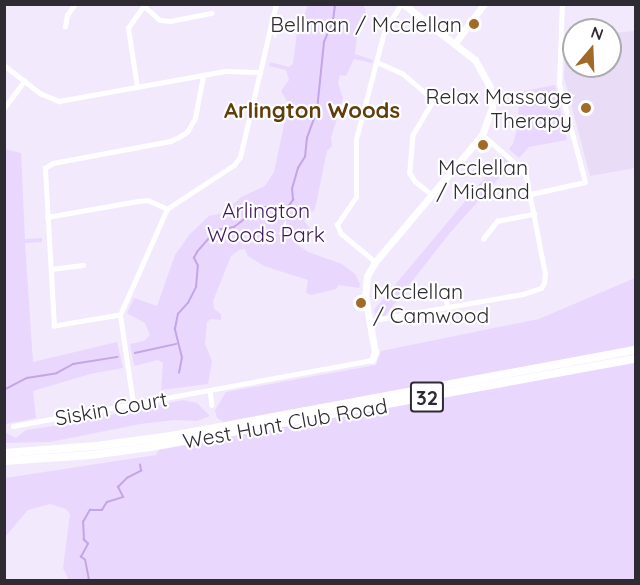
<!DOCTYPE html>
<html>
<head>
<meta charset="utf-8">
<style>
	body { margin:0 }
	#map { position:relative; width:640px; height:585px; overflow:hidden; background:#f2e9fd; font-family:Quicksand,sans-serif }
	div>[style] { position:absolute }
	.built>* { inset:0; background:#e8dcf7 }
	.green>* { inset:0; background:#e9d7fe }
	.stream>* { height:1.5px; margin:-0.75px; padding:0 0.75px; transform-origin:0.75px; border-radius:0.75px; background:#c4a5e6 }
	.street>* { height:4.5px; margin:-2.25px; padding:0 2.25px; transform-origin:2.25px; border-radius:2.25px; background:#fff }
	.secondary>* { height:7px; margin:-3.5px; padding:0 3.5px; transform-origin:3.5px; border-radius:3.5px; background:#fff }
	.primary>* { height:8px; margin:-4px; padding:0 4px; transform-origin:4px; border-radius:4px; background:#fff }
	.dots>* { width:16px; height:16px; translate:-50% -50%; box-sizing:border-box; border:3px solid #fff; border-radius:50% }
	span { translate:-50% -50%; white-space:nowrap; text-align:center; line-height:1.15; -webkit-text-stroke:4.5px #fff; paint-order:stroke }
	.shield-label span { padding:2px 4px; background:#fff; border:2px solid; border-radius:4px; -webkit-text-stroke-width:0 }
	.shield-label { font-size:20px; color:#2e2b33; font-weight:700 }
	.poi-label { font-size:21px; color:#2e2b33 }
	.right { translate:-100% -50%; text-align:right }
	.left { translate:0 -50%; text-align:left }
	.park-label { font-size:21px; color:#3f145f }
	.street-label { font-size:21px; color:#2e2b33 }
	.neighbourhood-label { font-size:22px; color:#623d0c; font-weight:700 }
	.frame { position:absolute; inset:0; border:6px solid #2e2b33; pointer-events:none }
	.north { position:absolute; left:562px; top:18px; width:60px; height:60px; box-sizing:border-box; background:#fff; border:2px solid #abaaad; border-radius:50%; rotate:19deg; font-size:16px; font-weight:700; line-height:24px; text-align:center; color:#2e2b33 }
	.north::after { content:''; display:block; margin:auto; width:21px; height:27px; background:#a26a27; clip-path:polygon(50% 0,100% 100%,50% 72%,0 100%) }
</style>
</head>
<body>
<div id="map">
	<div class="built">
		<i style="clip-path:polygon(635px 31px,635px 168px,590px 176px,564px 77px,566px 41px,574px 40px,574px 66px,610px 66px,610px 33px)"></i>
	</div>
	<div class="green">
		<i style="clip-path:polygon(308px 5px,363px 5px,365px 8px,366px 16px,358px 29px,355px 54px,373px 60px,372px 63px,354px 59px,346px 76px,340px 75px,338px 83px,343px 98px,331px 138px,332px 146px,327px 151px,315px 209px,304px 221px,311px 230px,298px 233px,295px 238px,298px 245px,308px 252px,342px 264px,355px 274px,360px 284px,359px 288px,339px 285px,336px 289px,311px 295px,306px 293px,308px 280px,264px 266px,248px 256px,245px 249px,239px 250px,231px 256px,213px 301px,214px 309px,221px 314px,221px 320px,211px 319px,207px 322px,205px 344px,212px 361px,208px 384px,161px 390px,163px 363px,158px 360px,134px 366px,130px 344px,144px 341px,150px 335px,145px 323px,127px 313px,134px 298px,157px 306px,175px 255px,190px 234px,209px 216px,224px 213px,241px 197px,265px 186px,274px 172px,286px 116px,287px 101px,281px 91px,289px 80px,286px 70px,269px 66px,270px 62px,289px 67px,293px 64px,297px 32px)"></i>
		<i style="clip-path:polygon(555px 85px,567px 140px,529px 147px,519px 158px,509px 149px,513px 144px,518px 126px,519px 92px)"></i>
		<i style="clip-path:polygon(5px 149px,21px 153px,25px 239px,42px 238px,42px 242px,25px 243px,33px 362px,117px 342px,123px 368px,90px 374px,33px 391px,36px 418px,5px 424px)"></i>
		<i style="clip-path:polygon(503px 156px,512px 163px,449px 234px,385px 316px,376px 316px,374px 310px)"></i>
		<i style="clip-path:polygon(635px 278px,635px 346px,224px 422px,217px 418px,215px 410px,226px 392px,376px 365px,381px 351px,539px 319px)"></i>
		<i style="clip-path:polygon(635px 362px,635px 580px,69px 580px,63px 568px,70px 514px,66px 509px,50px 504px,28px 510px,5px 537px,5px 478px,156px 455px,159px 450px)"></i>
		<i style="clip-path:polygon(183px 400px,197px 403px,210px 416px,197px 421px,174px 420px,140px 424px,50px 442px,5px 443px,5px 432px,16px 438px,26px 430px,68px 424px)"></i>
	</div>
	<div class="stream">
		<i style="left:135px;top:353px;width:42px;rotate:-12.4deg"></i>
		<i style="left:179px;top:373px;width:15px;rotate:-79deg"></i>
		<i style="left:182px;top:358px;width:30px;rotate:-104deg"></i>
		<i style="left:175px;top:329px;width:15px;rotate:-79deg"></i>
		<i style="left:178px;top:314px;width:15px;rotate:-48deg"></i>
		<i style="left:188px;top:303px;width:18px;rotate:-63deg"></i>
		<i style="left:196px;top:287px;width:21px;rotate:-85deg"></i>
		<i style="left:198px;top:266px;width:9px;rotate:-117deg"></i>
		<i style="left:194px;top:258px;width:7px;rotate:-63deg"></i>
		<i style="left:197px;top:252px;width:29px;rotate:-49deg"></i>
		<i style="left:216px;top:230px;width:18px;rotate:-9deg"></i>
		<i style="left:234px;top:227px;width:34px;rotate:-37deg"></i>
		<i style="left:261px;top:207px;width:27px"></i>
		<i style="left:288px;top:207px;width:9px;rotate:-54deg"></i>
		<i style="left:293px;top:200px;width:11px;rotate:-95deg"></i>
		<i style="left:292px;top:189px;width:22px;rotate:-74deg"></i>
		<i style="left:298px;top:168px;width:13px;rotate:-58deg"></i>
		<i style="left:305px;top:157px;width:19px;rotate:-84deg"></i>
		<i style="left:307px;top:138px;width:30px;rotate:-70deg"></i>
		<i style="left:317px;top:110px;width:68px;rotate:-84.1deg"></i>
		<i style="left:324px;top:42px;width:23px;rotate:-67deg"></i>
		<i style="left:333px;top:21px;width:17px;rotate:-83deg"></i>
		<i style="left:4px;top:390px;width:26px;rotate:-28deg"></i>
		<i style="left:27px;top:378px;width:30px;rotate:-9deg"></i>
		<i style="left:57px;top:373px;width:18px;rotate:-29deg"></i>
		<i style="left:73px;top:364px;width:45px;rotate:-9deg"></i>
		<i style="left:89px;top:580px;width:20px;rotate:-101deg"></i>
		<i style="left:85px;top:560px;width:5px;rotate:-143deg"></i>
		<i style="left:81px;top:557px;width:15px;rotate:-62deg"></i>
		<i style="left:88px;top:544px;width:6px;rotate:-135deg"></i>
		<i style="left:84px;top:540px;width:18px;rotate:-93deg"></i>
		<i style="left:83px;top:522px;width:14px;rotate:-60deg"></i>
		<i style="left:90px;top:510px;width:12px"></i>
		<i style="left:102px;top:510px;width:9px;rotate:-58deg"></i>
		<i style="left:107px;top:502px;width:17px;rotate:-17deg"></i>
		<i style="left:123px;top:497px;width:11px;rotate:-117deg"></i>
		<i style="left:118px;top:487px;width:13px;rotate:-45deg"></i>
		<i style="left:127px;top:478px;width:16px;rotate:-27deg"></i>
		<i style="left:141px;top:471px;width:6px;rotate:-99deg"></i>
	</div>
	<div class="street">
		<i style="left:4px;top:5px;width:1px;rotate:-45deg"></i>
		<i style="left:144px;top:6px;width:21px;rotate:41deg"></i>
		<i style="left:160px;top:20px;width:10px;rotate:6deg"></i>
		<i style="left:170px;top:21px;width:42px;rotate:-11deg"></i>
		<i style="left:65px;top:27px;width:12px;rotate:-81deg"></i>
		<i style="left:67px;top:15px;width:14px;rotate:-54deg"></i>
		<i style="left:377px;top:62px;width:27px;rotate:24deg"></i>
		<i style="left:402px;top:73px;width:42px;rotate:40.2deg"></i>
		<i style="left:434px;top:100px;width:41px;rotate:121deg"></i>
		<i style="left:413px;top:135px;width:38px;rotate:95deg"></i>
		<i style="left:410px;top:173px;width:9px;rotate:58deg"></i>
		<i style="left:415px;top:181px;width:21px;rotate:39deg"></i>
		<i style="left:4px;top:65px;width:46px;rotate:37.9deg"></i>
		<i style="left:40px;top:93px;width:21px;rotate:23deg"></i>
		<i style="left:59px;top:101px;width:170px;rotate:-10.2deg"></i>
		<i style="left:226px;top:71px;width:34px;rotate:2deg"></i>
		<i style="left:137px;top:87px;width:60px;rotate:-98.7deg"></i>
		<i style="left:128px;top:28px;width:29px;rotate:-55deg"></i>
		<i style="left:4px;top:108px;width:34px;rotate:-53deg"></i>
		<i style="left:531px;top:194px;width:55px;rotate:-12.5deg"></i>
		<i style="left:585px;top:182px;width:101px;rotate:-104.9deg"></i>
		<i style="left:559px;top:84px;width:80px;rotate:-87.9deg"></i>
		<i style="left:47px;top:217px;width:92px;rotate:-10deg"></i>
		<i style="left:138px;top:201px;width:10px;rotate:-6deg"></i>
		<i style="left:148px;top:200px;width:21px;rotate:25deg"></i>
		<i style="left:483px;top:239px;width:23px;rotate:-52deg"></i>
		<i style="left:497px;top:221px;width:38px;rotate:-11deg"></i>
		<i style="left:375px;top:262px;width:44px;rotate:-140.5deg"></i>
		<i style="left:341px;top:234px;width:10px;rotate:-114deg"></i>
		<i style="left:337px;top:225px;width:34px;rotate:-56deg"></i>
		<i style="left:356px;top:197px;width:58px;rotate:-90deg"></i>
		<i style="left:356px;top:139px;width:111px;rotate:-75.3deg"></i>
		<i style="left:384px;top:32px;width:33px;rotate:-59deg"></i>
		<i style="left:51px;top:269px;width:32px;rotate:-7deg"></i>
		<i style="left:444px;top:290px;width:17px;rotate:77deg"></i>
		<i style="left:120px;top:315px;width:67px;rotate:170.5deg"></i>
		<i style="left:54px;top:326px;width:158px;rotate:-93.3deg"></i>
		<i style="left:45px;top:168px;width:9px;rotate:-32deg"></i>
		<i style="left:53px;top:163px;width:119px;rotate:-10.6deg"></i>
		<i style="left:170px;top:141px;width:10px;rotate:-24deg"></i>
		<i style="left:179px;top:137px;width:9px;rotate:-32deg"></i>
		<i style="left:187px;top:132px;width:16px;rotate:-60deg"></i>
		<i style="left:195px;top:118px;width:43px;rotate:-79.2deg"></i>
		<i style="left:368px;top:321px;width:157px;rotate:-9.9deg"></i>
		<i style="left:523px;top:294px;width:19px;rotate:-18deg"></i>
		<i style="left:541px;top:288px;width:6px;rotate:-59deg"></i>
		<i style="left:544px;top:283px;width:9px;rotate:-84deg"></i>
		<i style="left:545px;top:274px;width:99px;rotate:-101.1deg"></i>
		<i style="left:526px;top:177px;width:9px;rotate:-122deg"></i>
		<i style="left:521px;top:169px;width:52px;rotate:-138.9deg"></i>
		<i style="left:210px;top:391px;width:14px;rotate:82deg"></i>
		<i style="left:133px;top:404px;width:90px;rotate:-98.3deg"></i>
		<i style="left:120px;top:315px;width:116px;rotate:-66.1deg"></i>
		<i style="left:167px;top:209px;width:80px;rotate:-33.3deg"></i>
		<i style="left:234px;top:165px;width:10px;rotate:-53deg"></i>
		<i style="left:240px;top:157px;width:157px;rotate:-76.8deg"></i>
		<i style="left:13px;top:426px;width:365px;rotate:-10.4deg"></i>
	</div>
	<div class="secondary">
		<i style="left:455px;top:43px;width:49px;rotate:-53.4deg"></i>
		<i style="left:372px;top:360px;width:9px;rotate:-69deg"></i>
		<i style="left:375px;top:352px;width:57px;rotate:-100.1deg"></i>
		<i style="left:365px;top:296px;width:20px;rotate:-84deg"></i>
		<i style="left:367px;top:276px;width:16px;rotate:-60deg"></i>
		<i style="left:375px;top:262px;width:166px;rotate:-49.9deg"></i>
		<i style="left:482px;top:135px;width:30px;rotate:-70deg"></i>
		<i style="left:492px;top:107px;width:20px;rotate:-96deg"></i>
		<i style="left:490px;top:87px;width:31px;rotate:-119deg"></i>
		<i style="left:475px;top:60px;width:91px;rotate:-142.1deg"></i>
	</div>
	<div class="primary">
		<i style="left:4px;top:453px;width:92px;rotate:-4.4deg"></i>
		<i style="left:96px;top:446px;width:76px;rotate:-7.6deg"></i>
		<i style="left:171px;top:436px;width:473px;rotate:-10.5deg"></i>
		<i style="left:4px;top:461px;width:87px;rotate:-3.9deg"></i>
		<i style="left:91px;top:455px;width:60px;rotate:-7.7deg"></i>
		<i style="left:150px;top:447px;width:494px;rotate:-10.3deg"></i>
	</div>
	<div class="dots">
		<i style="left:474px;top:24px;background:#a26a27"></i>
		<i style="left:586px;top:108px;background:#a26a27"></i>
		<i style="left:483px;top:145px;background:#a26a27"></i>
		<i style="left:361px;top:303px;background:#a26a27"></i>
	</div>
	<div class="shield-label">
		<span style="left:427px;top:397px">32</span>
	</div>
	<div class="poi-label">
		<span class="right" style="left:462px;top:24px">Bellman / Mcclellan</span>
		<span class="right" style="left:572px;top:108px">Relax Massage<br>Therapy</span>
		<span style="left:483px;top:179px">Mcclellan<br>/ Midland</span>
		<span class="left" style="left:373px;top:303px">Mcclellan<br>/ Camwood</span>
	</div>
	<div class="park-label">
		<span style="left:266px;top:222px">Arlington<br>Woods Park</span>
	</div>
	<div class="street-label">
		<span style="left:111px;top:408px;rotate:-10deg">Siskin Court</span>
		<span style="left:285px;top:423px;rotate:-10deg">West Hunt Club Road</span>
	</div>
	<div class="neighbourhood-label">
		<span style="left:312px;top:111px">Arlington Woods</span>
	</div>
	<div class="frame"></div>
	<div class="north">N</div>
</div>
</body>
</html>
